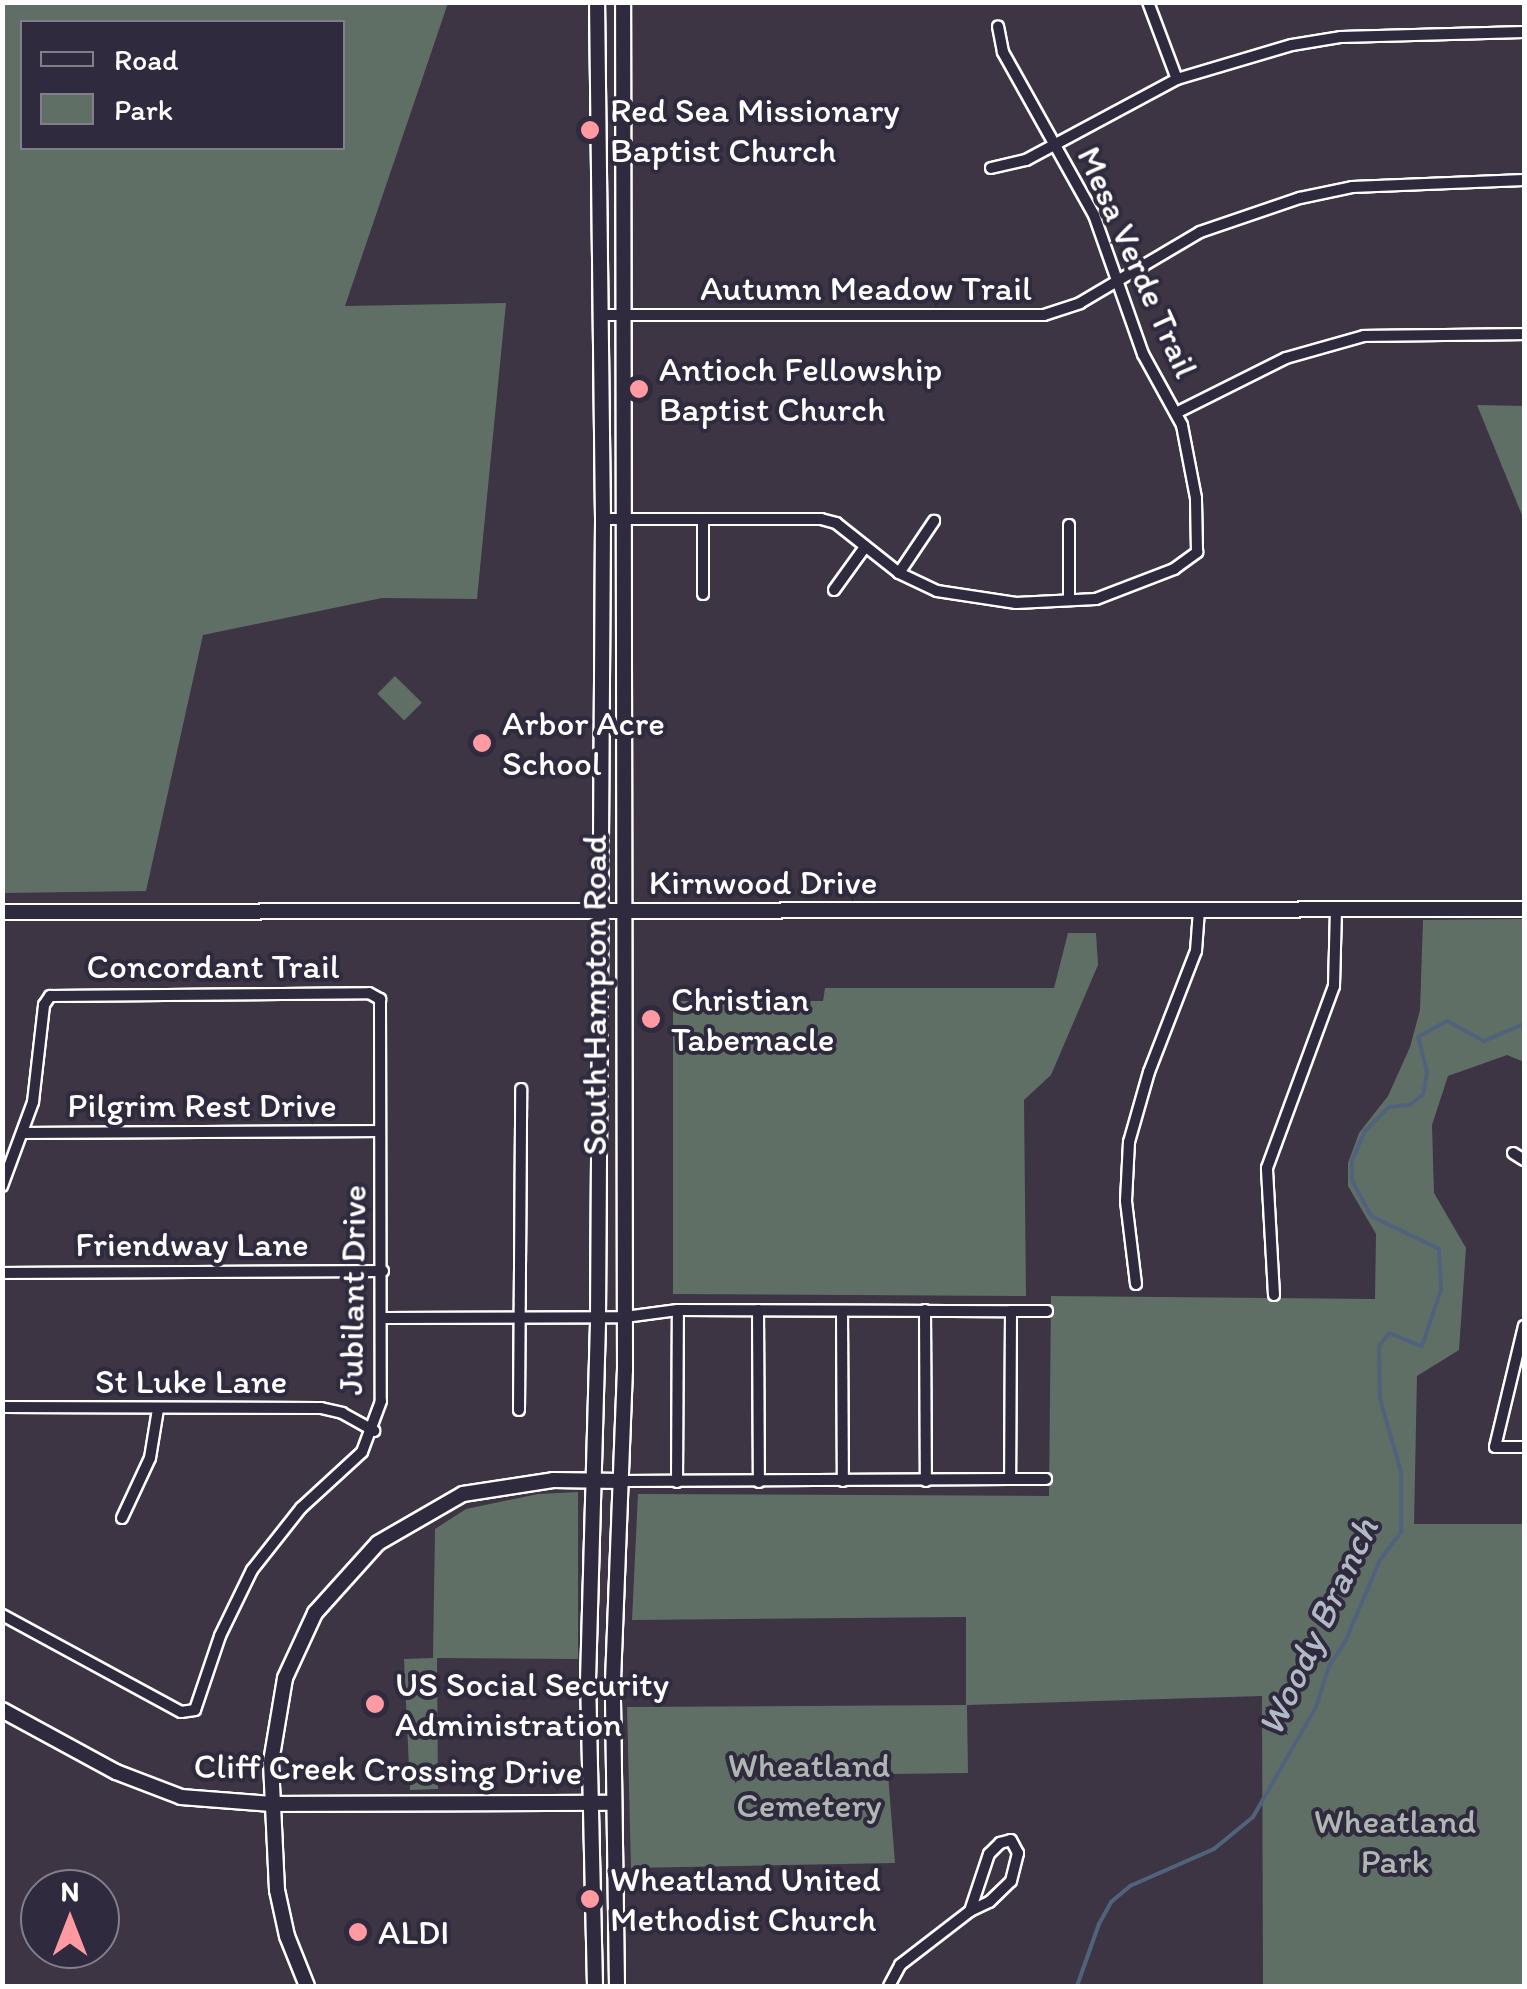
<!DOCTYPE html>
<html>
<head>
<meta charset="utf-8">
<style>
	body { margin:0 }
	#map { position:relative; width:1527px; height:1989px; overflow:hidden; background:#3d3444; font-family:Itim,sans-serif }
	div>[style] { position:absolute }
	.green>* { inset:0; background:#5f6f66; transform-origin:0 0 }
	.stream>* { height:4px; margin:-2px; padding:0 2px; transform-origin:2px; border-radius:2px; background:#51637c }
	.roads { filter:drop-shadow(2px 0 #fff) drop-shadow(-2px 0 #fff) drop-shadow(0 2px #fff) drop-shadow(0 -2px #fff) }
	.street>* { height:10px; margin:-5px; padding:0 5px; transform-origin:5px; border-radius:5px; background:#2f2a3d }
	.secondary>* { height:14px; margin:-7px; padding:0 7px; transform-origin:7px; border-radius:7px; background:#2f2a3d }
	.dots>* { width:28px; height:28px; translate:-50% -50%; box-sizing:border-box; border:5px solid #2f2a3d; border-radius:50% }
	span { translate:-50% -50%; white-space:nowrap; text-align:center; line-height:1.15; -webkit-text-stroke:8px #2f2a3d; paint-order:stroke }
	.poi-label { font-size:35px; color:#fff }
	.left { translate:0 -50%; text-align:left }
	.street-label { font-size:35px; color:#fff }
	.park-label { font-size:35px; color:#afb7b2 }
	.water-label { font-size:38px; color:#b1b9c4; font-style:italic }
	.frame { position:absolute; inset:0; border:5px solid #fff; pointer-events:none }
	.legend { position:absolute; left:20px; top:20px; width:325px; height:130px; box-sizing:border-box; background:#2f2a3d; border:2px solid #827f8b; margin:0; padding:12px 18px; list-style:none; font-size:30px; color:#fff }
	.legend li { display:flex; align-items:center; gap:20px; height:50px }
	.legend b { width:50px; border:2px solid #827f8b }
	.north { position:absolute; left:20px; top:1869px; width:100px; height:100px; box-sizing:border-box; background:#2f2a3d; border:2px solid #827f8b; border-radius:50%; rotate:0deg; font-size:28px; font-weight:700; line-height:40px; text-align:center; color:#fff }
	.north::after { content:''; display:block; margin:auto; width:35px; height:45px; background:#ff9aa2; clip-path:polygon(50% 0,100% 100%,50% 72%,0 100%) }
</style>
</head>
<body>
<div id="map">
	<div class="green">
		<i style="clip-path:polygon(evenodd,2px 3px,448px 3px,345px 306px,506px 303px,477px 599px,382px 598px,203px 635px,146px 891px,3px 893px,2px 3px,342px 22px,342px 148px,22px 148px,22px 22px,342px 22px)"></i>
		<i style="clip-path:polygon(1477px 405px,1524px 406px,1524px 520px)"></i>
		<i style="left:395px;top:676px;width:38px;height:25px;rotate:45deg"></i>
		<i style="clip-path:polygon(1524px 919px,1524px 1062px,1507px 1055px,1448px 1076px,1432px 1125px,1434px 1193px,1466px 1248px,1459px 1350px,1417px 1376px,1414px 1524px,1524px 1524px,1524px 1986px,1263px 1986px,1262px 1696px,967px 1705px,968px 1773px,888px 1774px,895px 1863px,631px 1868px,627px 1707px,966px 1705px,966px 1617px,632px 1620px,638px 1494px,1049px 1496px,1051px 1296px,1375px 1299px,1376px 1234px,1348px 1186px,1348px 1163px,1359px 1133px,1388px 1096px,1410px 1047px,1420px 1010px,1423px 920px)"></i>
		<i style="clip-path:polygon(1068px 933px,1096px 933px,1098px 965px,1051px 1075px,1024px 1100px,1026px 1296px,673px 1294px,673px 1001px,823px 1001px,825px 988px,1054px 988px)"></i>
		<i style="clip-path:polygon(578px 1492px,578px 1659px,437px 1658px,438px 1789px,410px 1790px,404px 1659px,433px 1658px,435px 1529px,466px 1509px,538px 1494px)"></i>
	</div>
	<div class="stream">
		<i style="left:1077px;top:1986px;width:66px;rotate:-70.5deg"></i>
		<i style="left:1099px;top:1924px;width:25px;rotate:-61deg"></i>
		<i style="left:1111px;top:1902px;width:25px;rotate:-40deg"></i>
		<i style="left:1130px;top:1886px;width:92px;rotate:-23.8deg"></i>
		<i style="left:1214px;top:1849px;width:50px;rotate:-39.4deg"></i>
		<i style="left:1253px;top:1817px;width:127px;rotate:-60.2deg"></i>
		<i style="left:1316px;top:1707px;width:43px;rotate:-72.4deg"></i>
		<i style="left:1329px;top:1666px;width:29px;rotate:-56deg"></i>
		<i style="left:1345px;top:1642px;width:89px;rotate:-66.9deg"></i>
		<i style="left:1380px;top:1560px;width:35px;rotate:-53deg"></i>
		<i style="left:1401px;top:1532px;width:60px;rotate:-90deg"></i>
		<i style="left:1401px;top:1472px;width:76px;rotate:-106deg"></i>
		<i style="left:1380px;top:1399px;width:53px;rotate:-91.1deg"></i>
		<i style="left:1379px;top:1346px;width:16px;rotate:-52deg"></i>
		<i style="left:1389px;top:1333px;width:35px;rotate:22deg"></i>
		<i style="left:1422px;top:1346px;width:59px;rotate:-71.3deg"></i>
		<i style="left:1441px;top:1290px;width:41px;rotate:-92.8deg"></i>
		<i style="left:1439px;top:1249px;width:76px;rotate:-154.1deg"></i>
		<i style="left:1371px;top:1216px;width:40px;rotate:-118deg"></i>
		<i style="left:1352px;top:1181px;width:20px;rotate:-90deg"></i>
		<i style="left:1352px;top:1161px;width:33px;rotate:-67deg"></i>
		<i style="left:1365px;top:1131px;width:34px;rotate:-45deg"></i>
		<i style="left:1389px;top:1107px;width:20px;rotate:-6deg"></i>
		<i style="left:1409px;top:1105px;width:17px;rotate:-36deg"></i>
		<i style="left:1423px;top:1095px;width:23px;rotate:-80deg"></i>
		<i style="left:1427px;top:1072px;width:36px;rotate:-104deg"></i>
		<i style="left:1418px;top:1037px;width:33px;rotate:-29deg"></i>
		<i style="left:1447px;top:1021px;width:42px;rotate:28.4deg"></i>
		<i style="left:1484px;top:1041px;width:43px;rotate:-23deg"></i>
	</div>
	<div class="roads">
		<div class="street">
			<i style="left:1148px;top:2px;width:82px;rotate:69.4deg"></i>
			<i style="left:991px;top:168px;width:36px;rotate:-13deg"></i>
			<i style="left:1026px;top:160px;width:171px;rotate:-28.2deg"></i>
			<i style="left:1177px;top:79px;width:120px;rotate:-16.5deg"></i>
			<i style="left:1292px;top:45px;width:50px;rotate:-9.3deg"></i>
			<i style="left:1341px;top:37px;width:183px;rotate:-1.6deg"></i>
			<i style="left:599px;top:315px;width:445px"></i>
			<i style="left:1044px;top:315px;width:38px;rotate:-18deg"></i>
			<i style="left:1080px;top:303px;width:139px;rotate:-30.6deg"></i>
			<i style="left:1200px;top:232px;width:106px;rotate:-18.8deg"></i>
			<i style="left:1300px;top:198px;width:53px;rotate:-11.9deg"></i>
			<i style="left:1352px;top:187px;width:172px;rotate:-2.3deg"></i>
			<i style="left:1176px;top:413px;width:123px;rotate:-26.6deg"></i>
			<i style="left:1286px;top:358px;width:81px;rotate:-15.8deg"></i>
			<i style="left:1364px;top:336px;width:160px;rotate:-0.7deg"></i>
			<i style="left:603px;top:519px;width:218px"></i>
			<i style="left:821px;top:519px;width:16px;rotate:15deg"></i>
			<i style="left:836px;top:523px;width:80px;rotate:38.4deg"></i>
			<i style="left:899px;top:573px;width:42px;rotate:25.3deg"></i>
			<i style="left:937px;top:591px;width:80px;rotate:8.6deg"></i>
			<i style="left:1016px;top:603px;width:80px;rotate:-2.9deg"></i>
			<i style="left:1096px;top:599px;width:84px;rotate:-21deg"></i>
			<i style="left:1174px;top:569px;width:29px;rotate:-36deg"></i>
			<i style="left:1197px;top:552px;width:54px;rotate:-91.1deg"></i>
			<i style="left:1196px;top:498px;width:74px;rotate:-100.9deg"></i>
			<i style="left:1182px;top:425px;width:81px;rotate:-118.8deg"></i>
			<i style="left:1143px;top:354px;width:147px;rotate:-109.4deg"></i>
			<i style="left:1094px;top:215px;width:187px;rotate:-119.2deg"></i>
			<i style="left:1003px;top:52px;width:26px;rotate:-101deg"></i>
			<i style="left:703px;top:519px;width:75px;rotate:90deg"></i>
			<i style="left:1069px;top:525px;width:75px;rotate:90deg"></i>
			<i style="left:899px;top:573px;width:63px;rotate:-56.1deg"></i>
			<i style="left:834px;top:590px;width:53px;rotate:-54.2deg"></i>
			<i style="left:24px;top:1133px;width:356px;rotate:-0.3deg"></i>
			<i style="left:1513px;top:1153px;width:13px;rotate:32deg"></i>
			<i style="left:2px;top:1186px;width:90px;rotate:-69.7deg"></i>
			<i style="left:33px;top:1102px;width:98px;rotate:-83.5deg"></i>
			<i style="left:44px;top:1005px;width:11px;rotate:-56deg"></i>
			<i style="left:50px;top:996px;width:319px;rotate:-0.5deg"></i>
			<i style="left:369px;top:993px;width:13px;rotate:29deg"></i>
			<i style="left:380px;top:999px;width:402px;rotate:89.9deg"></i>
			<i style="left:381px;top:1401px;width:54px;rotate:110.4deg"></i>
			<i style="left:362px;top:1452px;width:83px;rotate:137.4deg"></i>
			<i style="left:301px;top:1508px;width:79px;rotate:128.3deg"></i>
			<i style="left:252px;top:1570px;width:73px;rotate:115.9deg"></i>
			<i style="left:220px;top:1636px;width:78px;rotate:108.7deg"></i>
			<i style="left:195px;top:1710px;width:14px;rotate:172deg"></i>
			<i style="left:181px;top:1712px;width:204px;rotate:-151.5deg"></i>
			<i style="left:2px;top:1273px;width:381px;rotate:-0.3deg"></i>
			<i style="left:1136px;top:1284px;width:84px;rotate:-96.9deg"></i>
			<i style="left:1126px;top:1201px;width:59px;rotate:-87.1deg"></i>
			<i style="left:1129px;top:1142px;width:73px;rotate:-74.1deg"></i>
			<i style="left:1149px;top:1072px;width:130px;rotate:-68.8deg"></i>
			<i style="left:1196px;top:951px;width:41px;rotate:-85.8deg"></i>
			<i style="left:1274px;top:1295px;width:127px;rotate:-93.2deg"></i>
			<i style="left:1267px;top:1168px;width:194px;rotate:-69.8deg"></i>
			<i style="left:1334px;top:986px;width:76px;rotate:-88.5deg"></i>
			<i style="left:758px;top:1310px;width:172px;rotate:89.7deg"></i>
			<i style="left:925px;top:1310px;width:171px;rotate:89.7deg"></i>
			<i style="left:842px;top:1311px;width:170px;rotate:89.7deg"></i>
			<i style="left:1011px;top:1311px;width:36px"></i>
			<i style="left:384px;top:1318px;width:241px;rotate:-0.2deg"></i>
			<i style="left:625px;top:1317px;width:53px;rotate:-7.5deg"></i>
			<i style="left:678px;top:1310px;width:333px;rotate:0.2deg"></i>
			<i style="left:1011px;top:1311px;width:168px;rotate:90.3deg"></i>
			<i style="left:1010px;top:1479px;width:388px;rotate:179.7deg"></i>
			<i style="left:1524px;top:1326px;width:124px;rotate:103.5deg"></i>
			<i style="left:1495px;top:1447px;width:29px"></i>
			<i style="left:2px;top:1407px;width:319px;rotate:0.2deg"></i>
			<i style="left:321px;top:1408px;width:22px;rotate:13deg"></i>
			<i style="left:342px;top:1413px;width:37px;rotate:29deg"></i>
			<i style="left:519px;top:1410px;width:321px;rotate:-89.6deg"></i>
			<i style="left:1010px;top:1479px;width:36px"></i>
			<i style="left:677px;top:1482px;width:172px;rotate:-89.7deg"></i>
			<i style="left:122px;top:1518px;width:66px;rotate:-65deg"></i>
			<i style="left:150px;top:1458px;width:50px;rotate:-80.7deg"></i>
			<i style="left:1011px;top:1840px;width:15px;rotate:62deg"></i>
			<i style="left:1018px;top:1853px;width:29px;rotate:104deg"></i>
			<i style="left:1011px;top:1881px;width:30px;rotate:136deg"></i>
			<i style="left:989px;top:1902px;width:21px;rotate:155deg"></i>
			<i style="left:970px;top:1911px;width:60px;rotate:-71.6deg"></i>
			<i style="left:989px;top:1854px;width:16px;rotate:-45deg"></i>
			<i style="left:1000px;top:1843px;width:11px;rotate:-15deg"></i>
			<i style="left:889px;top:1986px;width:24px;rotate:-62deg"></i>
			<i style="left:900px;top:1965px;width:88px;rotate:-37.6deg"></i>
		</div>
		<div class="secondary">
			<i style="left:2px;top:912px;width:1522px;rotate:-0.11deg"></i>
			<i style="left:2px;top:1710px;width:130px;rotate:28.5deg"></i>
			<i style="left:116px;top:1772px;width:70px;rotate:21deg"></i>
			<i style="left:181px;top:1797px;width:91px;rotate:4.4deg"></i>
			<i style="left:272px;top:1804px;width:340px;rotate:-0.2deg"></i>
			<i style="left:307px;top:1986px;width:54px;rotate:-111.8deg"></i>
			<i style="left:287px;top:1936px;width:47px;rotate:-102.3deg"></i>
			<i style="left:277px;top:1890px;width:128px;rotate:-92.7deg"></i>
			<i style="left:271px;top:1762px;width:85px;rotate:-80.5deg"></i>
			<i style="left:285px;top:1678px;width:72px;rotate:-65.2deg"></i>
			<i style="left:315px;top:1613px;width:94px;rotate:-48deg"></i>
			<i style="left:378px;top:1543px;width:98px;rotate:-30deg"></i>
			<i style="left:463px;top:1494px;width:91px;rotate:-8.8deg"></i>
			<i style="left:553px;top:1480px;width:69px;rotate:0.8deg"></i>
			<i style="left:595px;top:1986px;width:305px;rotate:-91.3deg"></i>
			<i style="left:588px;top:1681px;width:364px;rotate:-88.4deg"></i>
			<i style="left:598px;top:1317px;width:798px;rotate:-89.64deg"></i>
			<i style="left:603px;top:519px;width:517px;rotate:-90.66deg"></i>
			<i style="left:617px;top:1986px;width:305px;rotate:-90.8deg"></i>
			<i style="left:613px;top:1681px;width:311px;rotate:-87.8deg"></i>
			<i style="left:625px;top:1370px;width:1368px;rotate:-90.08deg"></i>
		</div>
	</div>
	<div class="dots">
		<i style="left:590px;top:130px;background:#ff9aa2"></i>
		<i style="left:639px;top:389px;background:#ff9aa2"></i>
		<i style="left:482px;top:743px;background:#ff9aa2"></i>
		<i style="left:651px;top:1019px;background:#ff9aa2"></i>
		<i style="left:375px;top:1704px;background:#ff9aa2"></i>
		<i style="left:590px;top:1899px;background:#ff9aa2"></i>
		<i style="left:358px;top:1932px;background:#ff9aa2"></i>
	</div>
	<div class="poi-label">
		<span class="left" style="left:610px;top:130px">Red Sea Missionary<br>Baptist Church</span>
		<span class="left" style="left:659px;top:389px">Antioch Fellowship<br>Baptist Church</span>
		<span class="left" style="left:502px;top:743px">Arbor Acre<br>School</span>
		<span class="left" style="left:671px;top:1019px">Christian<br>Tabernacle</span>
		<span class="left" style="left:395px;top:1704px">US Social Security<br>Administration</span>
		<span class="left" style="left:610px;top:1899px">Wheatland United<br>Methodist Church</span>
		<span class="left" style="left:378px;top:1932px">ALDI</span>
	</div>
	<div class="street-label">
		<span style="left:1138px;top:262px;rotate:66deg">Mesa Verde Trail</span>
		<span style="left:866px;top:288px">Autumn Meadow Trail</span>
		<span style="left:763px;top:882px">Kirnwood Drive</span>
		<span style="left:213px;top:966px">Concordant Trail</span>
		<span style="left:594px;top:995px;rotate:-90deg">South Hampton Road</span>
		<span style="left:202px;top:1105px">Pilgrim Rest Drive</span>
		<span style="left:192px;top:1244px">Friendway Lane</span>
		<span style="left:352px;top:1290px;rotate:-89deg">Jubilant Drive</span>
		<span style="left:191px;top:1381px">St Luke Lane</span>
		<span style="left:388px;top:1769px;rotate:1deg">Cliff Creek Crossing Drive</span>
	</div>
	<div class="park-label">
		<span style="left:809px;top:1785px">Wheatland<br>Cemetery</span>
		<span style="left:1395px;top:1841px">Wheatland<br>Park</span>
	</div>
	<div class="water-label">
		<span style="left:1318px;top:1627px;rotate:-65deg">Woody Branch</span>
	</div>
	<div class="frame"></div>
	<ul class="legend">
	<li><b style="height:12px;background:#2f2a3d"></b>Road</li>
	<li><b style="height:28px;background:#5f6f66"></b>Park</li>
	</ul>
	<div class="north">N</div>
</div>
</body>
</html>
